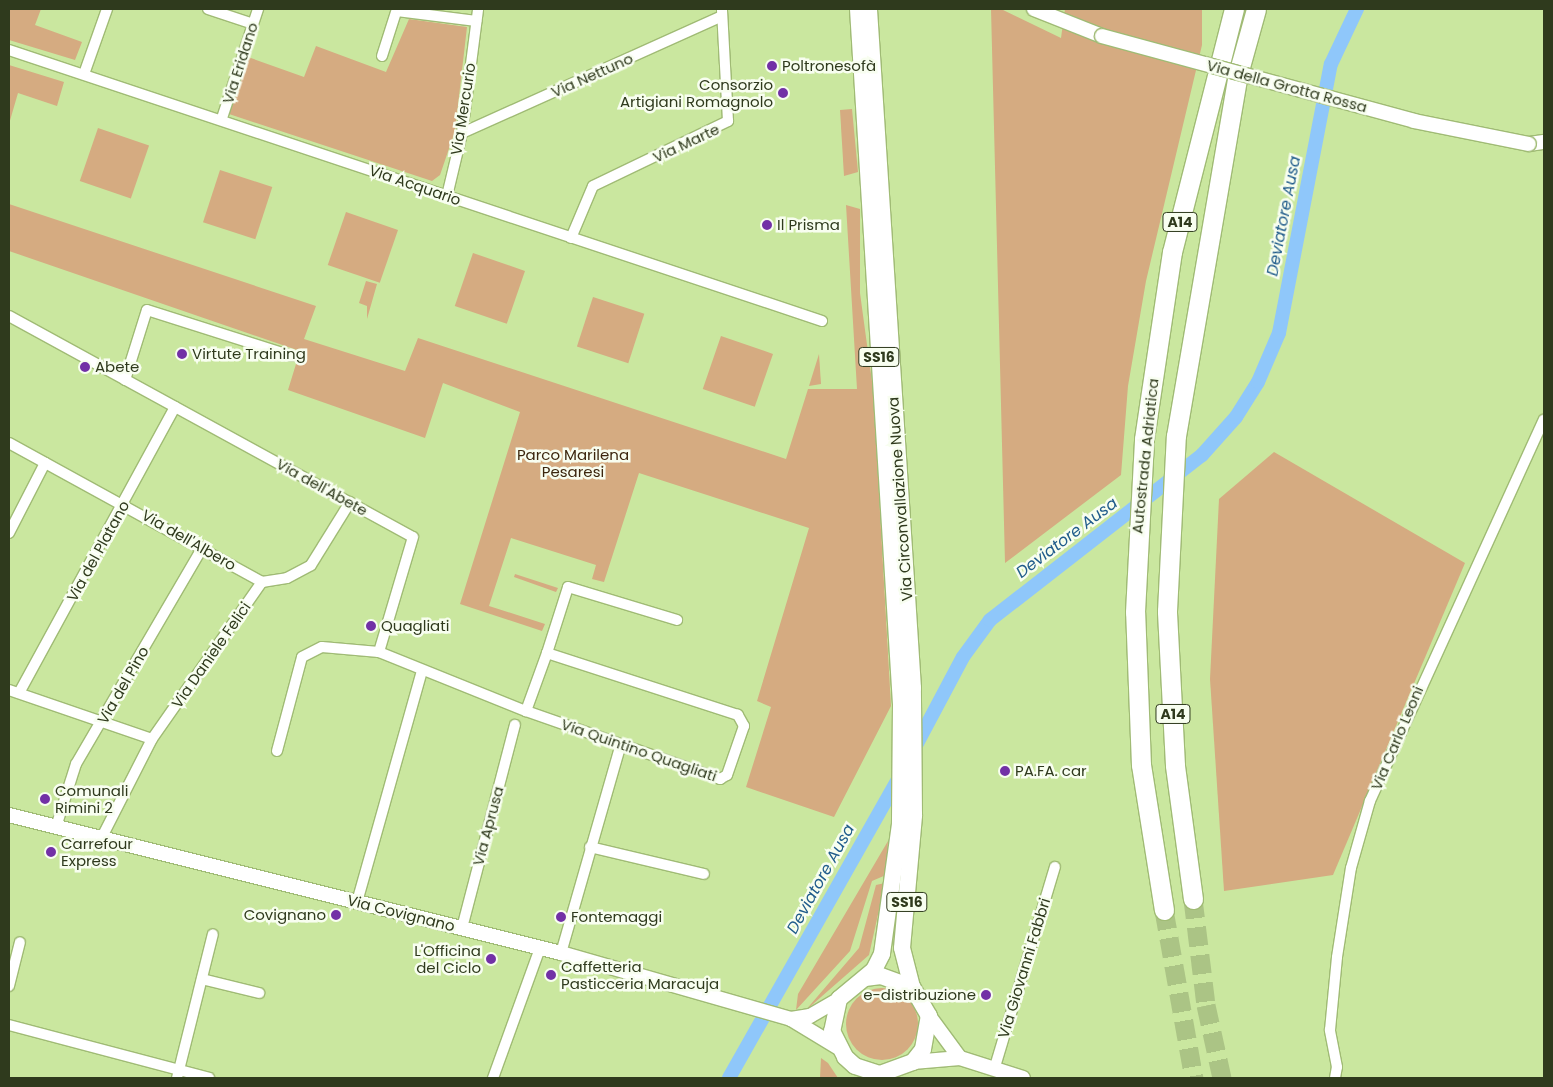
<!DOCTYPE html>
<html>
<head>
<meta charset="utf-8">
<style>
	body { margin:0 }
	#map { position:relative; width:1553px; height:1087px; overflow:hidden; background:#cae79f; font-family:Poppins,sans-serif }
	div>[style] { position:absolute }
	.green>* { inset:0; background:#d5ab81; transform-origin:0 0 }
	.round { border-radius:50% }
	.canal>* { height:14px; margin:-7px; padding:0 7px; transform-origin:7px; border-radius:7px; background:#8fc7fa }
	.highway-tunnel>* { height:19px; margin-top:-9.5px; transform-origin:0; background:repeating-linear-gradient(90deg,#abc485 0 19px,transparent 0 28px) }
	.roads { filter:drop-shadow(1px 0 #a0bb75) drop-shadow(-1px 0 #a0bb75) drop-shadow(0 1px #a0bb75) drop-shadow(0 -1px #a0bb75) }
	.street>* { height:10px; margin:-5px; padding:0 5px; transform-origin:5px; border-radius:5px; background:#fff }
	.secondary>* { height:14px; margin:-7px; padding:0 7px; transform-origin:7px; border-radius:7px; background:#fff }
	.primary>* { height:16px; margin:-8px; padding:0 8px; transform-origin:8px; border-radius:8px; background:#fff }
	.highway>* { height:19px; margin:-9.5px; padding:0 9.5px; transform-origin:9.5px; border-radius:9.5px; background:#fff }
	.bridges { filter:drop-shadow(1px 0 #a0bb75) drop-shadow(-1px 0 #a0bb75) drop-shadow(0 1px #a0bb75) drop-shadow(0 -1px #a0bb75) }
	.secondary-bridge>* { height:14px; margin:-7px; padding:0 7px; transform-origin:7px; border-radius:7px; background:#fff }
	.dots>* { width:14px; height:14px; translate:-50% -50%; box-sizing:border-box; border:2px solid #f8fef0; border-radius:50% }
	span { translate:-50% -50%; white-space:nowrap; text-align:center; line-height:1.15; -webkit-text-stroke:5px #f8fef0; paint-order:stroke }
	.shield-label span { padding:1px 4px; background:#f8fef0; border:1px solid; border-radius:4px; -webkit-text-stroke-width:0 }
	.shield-label { font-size:14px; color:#2f3a1d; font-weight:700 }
	.street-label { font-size:15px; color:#2f3a1d }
	.poi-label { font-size:15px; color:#2f3a1d }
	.left { translate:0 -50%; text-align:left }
	.right { translate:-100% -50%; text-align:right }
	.park-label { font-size:15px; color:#3c260e }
	.water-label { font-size:16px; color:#205c8b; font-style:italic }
	.frame { position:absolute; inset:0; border:10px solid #2f3a1d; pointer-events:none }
</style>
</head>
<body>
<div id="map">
	<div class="green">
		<i style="clip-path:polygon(9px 9px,41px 9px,35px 25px,82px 42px,75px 60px,9px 40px)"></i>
		<i style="clip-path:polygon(991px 9px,1001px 9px,1061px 38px,1065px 9px,1202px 9px,1202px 45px,1146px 281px,1128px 386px,1121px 475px,1005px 563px)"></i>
		<i style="clip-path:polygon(409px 19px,467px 27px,455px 131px,440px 175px,432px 181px,229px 114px,248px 57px,304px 77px,316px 46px,386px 72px)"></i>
		<i style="clip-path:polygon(9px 65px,64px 82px,57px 106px,18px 93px,9px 124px)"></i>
		<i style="clip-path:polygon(852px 109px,858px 172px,844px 176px,840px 110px)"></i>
		<i style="left:98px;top:128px;width:54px;height:56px;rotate:19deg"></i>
		<i style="left:220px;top:170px;width:55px;height:55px;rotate:18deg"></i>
		<i style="clip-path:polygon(9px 204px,316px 306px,304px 339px,405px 371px,418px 338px,786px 459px,808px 389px,857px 389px,846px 205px,860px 209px,860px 293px,873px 389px,891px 706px,834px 817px,746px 787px,771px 707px,757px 701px,809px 528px,639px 473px,604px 582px,592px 579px,596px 565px,511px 538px,489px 606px,545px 624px,542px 631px,460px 604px,520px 412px,443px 383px,425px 438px,288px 390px,300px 351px,9px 251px)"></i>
		<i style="left:346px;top:212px;width:55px;height:56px;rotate:19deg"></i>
		<i style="left:473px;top:253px;width:55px;height:56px;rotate:19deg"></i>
		<i style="clip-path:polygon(366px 281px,377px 284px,367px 319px,367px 306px,359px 303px)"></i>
		<i style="left:593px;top:297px;width:54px;height:52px;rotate:18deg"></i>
		<i style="left:721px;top:336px;width:55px;height:56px;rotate:19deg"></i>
		<i style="clip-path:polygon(819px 354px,821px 384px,809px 386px)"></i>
		<i style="clip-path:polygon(1274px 452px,1465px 563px,1333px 875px,1224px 891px,1210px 679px,1219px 499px)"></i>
		<i style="clip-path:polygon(515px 574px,558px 588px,556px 592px,514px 577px)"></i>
		<i style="clip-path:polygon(888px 841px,886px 875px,872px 881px,850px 951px,796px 1010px,798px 994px)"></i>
		<i style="clip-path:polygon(885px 883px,869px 955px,805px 1011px,859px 948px,876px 885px)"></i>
		<i class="round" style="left:846px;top:988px;width:72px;height:72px"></i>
		<i style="clip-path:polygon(821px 1058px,828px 1063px,838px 1078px,820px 1078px)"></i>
	</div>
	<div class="canal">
		<i style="left:913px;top:751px;width:106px;rotate:-62deg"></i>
		<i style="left:963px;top:657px;width:46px;rotate:-53.9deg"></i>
		<i style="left:990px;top:620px;width:269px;rotate:-37.9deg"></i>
		<i style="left:1202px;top:455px;width:51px;rotate:-48.2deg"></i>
		<i style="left:1236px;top:417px;width:41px;rotate:-57.8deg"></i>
		<i style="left:1258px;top:382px;width:53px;rotate:-66.8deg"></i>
		<i style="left:1279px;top:333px;width:274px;rotate:-79.1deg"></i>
		<i style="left:1331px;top:64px;width:61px;rotate:-64.7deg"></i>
		<i style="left:729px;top:1078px;width:352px;rotate:-60.5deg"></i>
	</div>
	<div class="highway-tunnel">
		<i style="left:1193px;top:899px;width:107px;rotate:83deg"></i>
		<i style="left:1206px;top:1005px;width:75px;rotate:77.6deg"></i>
		<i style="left:1164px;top:910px;width:171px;rotate:79.9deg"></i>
	</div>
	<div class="roads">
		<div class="street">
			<i style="left:208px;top:9px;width:47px;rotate:18.4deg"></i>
			<i style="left:397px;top:11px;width:80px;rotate:7.2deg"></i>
			<i style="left:9px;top:50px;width:857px;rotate:18.43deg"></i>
			<i style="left:382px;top:56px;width:49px;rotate:-72.3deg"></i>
			<i style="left:84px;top:74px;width:69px;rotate:-70.5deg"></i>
			<i style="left:222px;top:118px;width:115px;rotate:-71.7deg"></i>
			<i style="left:462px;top:133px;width:285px;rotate:-24.2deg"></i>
			<i style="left:447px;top:196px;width:65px;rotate:-76.6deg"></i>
			<i style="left:462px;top:133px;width:125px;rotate:-82.6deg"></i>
			<i style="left:571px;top:238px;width:56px;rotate:-67.1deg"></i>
			<i style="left:593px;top:186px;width:150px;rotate:-25.7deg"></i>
			<i style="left:728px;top:121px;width:112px;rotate:-93.1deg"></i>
			<i style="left:9px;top:316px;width:460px;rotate:28.7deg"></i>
			<i style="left:413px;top:537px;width:120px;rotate:106.5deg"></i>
			<i style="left:379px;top:652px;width:158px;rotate:21.9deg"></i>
			<i style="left:526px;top:711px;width:206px;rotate:19.3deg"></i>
			<i style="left:720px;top:779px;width:8px;rotate:-30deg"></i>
			<i style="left:727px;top:775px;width:52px;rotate:-70.9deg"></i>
			<i style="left:744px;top:726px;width:13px;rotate:-119deg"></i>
			<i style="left:738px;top:715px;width:201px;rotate:-162deg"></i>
			<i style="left:547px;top:653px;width:62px;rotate:109.9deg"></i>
			<i style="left:125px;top:380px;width:73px;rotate:-72.6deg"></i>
			<i style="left:147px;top:310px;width:152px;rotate:17.6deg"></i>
			<i style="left:9px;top:443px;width:289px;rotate:28.8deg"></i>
			<i style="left:9px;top:533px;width:79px;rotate:-62.8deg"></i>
			<i style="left:547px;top:653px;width:69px;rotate:-72.3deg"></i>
			<i style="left:568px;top:587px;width:114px;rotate:16.8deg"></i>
			<i style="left:9px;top:690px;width:151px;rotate:18.9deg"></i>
			<i style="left:19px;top:693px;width:326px;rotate:-61.4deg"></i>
			<i style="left:277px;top:751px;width:97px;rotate:-75.1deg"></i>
			<i style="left:302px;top:657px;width:22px;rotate:-27deg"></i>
			<i style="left:322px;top:647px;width:57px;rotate:5deg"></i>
			<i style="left:56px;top:827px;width:66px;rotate:-72.4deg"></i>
			<i style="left:76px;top:764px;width:251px;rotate:-59.7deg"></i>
			<i style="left:101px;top:839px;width:112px;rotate:-63deg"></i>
			<i style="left:152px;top:739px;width:192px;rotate:-55deg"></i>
			<i style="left:262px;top:582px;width:25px;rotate:-9deg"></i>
			<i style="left:287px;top:578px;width:27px;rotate:-28deg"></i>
			<i style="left:311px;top:565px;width:74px;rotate:-58.2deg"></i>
			<i style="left:590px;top:847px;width:117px;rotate:13.3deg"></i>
			<i style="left:357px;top:902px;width:240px;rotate:-74.3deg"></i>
			<i style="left:462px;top:928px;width:210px;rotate:-75.4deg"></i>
			<i style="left:561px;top:953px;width:217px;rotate:-74deg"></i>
			<i style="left:202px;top:979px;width:59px;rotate:13.8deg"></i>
			<i style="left:9px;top:986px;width:45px;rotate:-76deg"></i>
			<i style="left:9px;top:1025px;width:207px;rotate:14.8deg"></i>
			<i style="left:994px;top:1070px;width:212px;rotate:-73.3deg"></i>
			<i style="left:177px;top:1078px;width:148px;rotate:-76deg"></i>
			<i style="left:493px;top:1078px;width:138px;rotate:-70.1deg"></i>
			<i style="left:1335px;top:1078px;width:11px;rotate:-80deg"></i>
			<i style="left:1337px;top:1067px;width:38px;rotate:-101deg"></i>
			<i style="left:1330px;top:1030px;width:73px;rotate:-84.5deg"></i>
			<i style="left:1337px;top:957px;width:90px;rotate:-81.1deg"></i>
			<i style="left:1351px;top:868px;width:70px;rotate:-74.2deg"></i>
			<i style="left:1370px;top:801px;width:419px;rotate:-65.5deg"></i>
		</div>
		<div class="secondary">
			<i style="left:1034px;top:9px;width:73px;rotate:21.7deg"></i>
			<i style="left:1529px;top:144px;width:15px;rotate:-8deg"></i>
			<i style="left:9px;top:815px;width:569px;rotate:14.04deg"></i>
			<i style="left:561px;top:953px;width:239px;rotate:16deg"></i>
			<i style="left:791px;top:1019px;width:54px;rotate:31.3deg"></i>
			<i style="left:929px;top:1016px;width:52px;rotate:53.6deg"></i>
			<i style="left:791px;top:1019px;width:19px;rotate:-9deg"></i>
			<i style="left:810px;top:1016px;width:34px;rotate:-30deg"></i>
			<i style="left:913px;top:1062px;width:47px;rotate:-4.9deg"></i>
			<i style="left:960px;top:1058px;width:66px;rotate:17.6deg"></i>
		</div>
		<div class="primary">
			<i style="left:858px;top:9px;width:697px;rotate:86.46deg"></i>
			<i style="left:901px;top:705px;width:119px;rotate:90.5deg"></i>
			<i style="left:900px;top:824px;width:131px;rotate:97.9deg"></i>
			<i style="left:882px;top:954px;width:18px;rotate:117deg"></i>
			<i style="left:874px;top:970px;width:45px;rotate:140.4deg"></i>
			<i style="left:839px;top:999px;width:33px;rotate:102deg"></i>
			<i style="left:832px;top:1031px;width:29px;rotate:63deg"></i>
			<i style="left:845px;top:1057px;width:13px;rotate:42deg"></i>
			<i style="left:855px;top:1066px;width:26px;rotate:18deg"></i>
			<i style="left:880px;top:1074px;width:35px;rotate:-20deg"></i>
			<i style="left:913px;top:1062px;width:16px;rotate:-52deg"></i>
			<i style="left:923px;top:1049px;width:34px;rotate:-80deg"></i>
			<i style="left:929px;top:1016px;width:34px;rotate:-120deg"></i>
			<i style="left:912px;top:987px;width:40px;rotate:-104.4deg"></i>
			<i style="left:902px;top:948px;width:134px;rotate:-84.8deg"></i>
			<i style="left:914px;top:815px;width:127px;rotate:-90.5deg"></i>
			<i style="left:913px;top:688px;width:680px;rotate:-93.71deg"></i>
			<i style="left:865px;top:978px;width:16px;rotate:-7deg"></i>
			<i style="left:881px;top:976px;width:33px;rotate:20deg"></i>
		</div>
		<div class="highway">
			<i style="left:1193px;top:899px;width:135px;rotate:-97.7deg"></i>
			<i style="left:1175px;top:765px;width:154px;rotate:-93deg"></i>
			<i style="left:1167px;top:611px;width:175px;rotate:-87.1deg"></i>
			<i style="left:1176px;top:436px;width:367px;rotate:-80.3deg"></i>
			<i style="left:1238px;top:74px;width:67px;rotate:-74.5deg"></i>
			<i style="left:1164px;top:910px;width:147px;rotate:-99deg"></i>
			<i style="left:1141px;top:765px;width:153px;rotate:-92.2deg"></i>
			<i style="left:1135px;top:612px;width:173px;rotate:-87deg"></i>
			<i style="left:1144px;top:439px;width:189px;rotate:-81.5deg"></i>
			<i style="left:1172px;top:252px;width:251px;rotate:-75.7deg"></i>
		</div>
	</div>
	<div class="bridges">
		<div class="secondary-bridge">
			<i style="left:1102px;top:36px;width:323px;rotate:15.2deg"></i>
			<i style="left:1414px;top:121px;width:117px;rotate:11.3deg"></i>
		</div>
	</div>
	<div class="dots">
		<i style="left:772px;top:66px;background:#7231a6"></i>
		<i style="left:783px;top:93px;background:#7231a6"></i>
		<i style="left:767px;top:225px;background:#7231a6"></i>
		<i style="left:182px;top:354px;background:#7231a6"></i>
		<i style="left:85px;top:367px;background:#7231a6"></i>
		<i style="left:371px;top:626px;background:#7231a6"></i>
		<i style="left:1005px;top:771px;background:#7231a6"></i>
		<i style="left:45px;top:799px;background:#7231a6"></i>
		<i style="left:51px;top:852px;background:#7231a6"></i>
		<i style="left:336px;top:915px;background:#7231a6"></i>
		<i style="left:561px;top:917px;background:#7231a6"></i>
		<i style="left:491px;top:959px;background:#7231a6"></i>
		<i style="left:551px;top:975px;background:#7231a6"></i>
		<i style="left:986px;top:995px;background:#7231a6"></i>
	</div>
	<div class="shield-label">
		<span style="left:1180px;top:222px">A14</span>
		<span style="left:879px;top:357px">SS16</span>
		<span style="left:1173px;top:714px">A14</span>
		<span style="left:907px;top:902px">SS16</span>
	</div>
	<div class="street-label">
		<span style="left:240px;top:63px;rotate:-72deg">Via Eridano</span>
		<span style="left:592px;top:75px;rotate:-24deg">Via Nettuno</span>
		<span style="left:1287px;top:86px;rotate:15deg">Via della Grotta Rossa</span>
		<span style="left:463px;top:109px;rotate:-81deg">Via Mercurio</span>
		<span style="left:686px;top:143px;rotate:-25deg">Via Marte</span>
		<span style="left:415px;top:185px;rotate:19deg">Via Acquario</span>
		<span style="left:1145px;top:456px;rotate:-84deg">Autostrada Adriatica</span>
		<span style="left:322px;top:487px;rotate:29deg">Via dell'Abete</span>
		<span style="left:900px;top:499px;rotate:-94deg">Via Circonvallazione Nuova</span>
		<span style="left:189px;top:540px;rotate:30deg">Via dell'Albero</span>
		<span style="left:98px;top:551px;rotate:-61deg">Via del Platano</span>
		<span style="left:211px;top:655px;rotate:-55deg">Via Daniele Felici</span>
		<span style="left:123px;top:685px;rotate:-60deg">Via del Pino</span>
		<span style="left:1397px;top:738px;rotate:-67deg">Via Carlo Leoni</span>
		<span style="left:639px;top:750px;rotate:19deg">Via Quintino Quagliati</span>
		<span style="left:488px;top:826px;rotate:-75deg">Via Aprusa</span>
		<span style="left:401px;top:913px;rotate:14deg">Via Covignano</span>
		<span style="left:1024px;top:968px;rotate:-73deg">Via Giovanni Fabbri</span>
	</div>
	<div class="poi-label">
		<span class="left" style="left:782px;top:66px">Poltronesofà</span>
		<span class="right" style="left:773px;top:93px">Consorzio<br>Artigiani Romagnolo</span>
		<span class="left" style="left:777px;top:225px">Il Prisma</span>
		<span class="left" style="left:192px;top:354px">Virtute Training</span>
		<span class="left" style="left:95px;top:367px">Abete</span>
		<span class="left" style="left:381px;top:626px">Quagliati</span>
		<span class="left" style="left:1015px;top:771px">PA.FA. car</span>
		<span class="left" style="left:55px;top:799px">Comunali<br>Rimini 2</span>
		<span class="left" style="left:61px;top:852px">Carrefour<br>Express</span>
		<span class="right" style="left:326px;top:915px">Covignano</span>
		<span class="left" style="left:571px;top:917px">Fontemaggi</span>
		<span class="right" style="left:481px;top:959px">L'Officina<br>del Ciclo</span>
		<span class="left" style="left:561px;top:975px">Caffetteria<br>Pasticceria Maracuja</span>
		<span class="right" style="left:976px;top:995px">e-distribuzione</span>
	</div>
	<div class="park-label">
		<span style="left:573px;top:463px">Parco Marilena<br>Pesaresi</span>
	</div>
	<div class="water-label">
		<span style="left:1284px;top:216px;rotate:-79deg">Deviatore Ausa</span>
		<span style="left:1067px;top:538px;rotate:-37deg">Deviatore Ausa</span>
		<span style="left:821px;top:879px;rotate:-61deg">Deviatore Ausa</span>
	</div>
	<div class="frame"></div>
</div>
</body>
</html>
